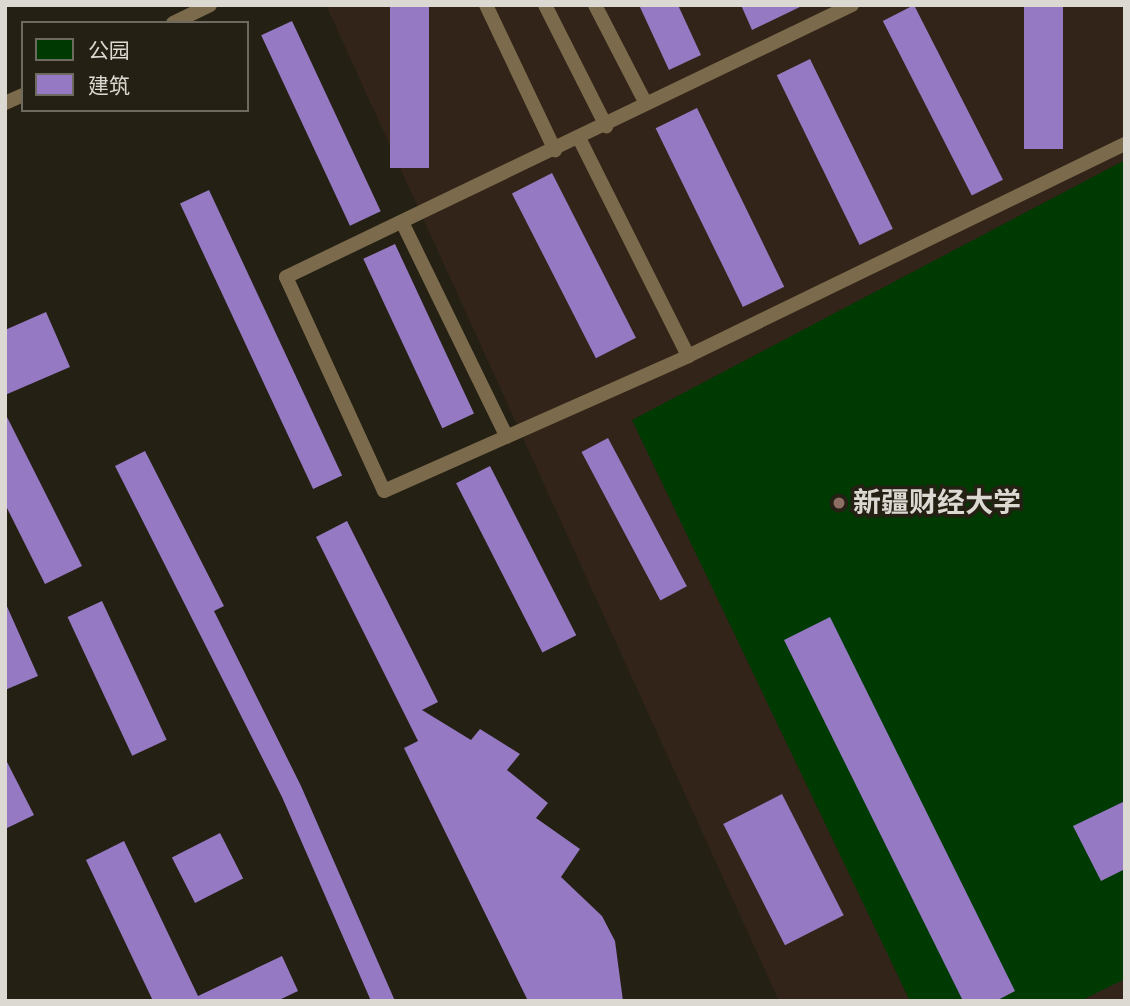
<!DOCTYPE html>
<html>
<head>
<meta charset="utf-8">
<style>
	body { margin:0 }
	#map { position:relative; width:1130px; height:1006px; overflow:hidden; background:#242014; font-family:Jost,"Noto Sans SC",sans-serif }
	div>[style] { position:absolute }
	.education>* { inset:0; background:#322418 }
	.green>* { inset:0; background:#003a03 }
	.building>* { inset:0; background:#9579c2; transform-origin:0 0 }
	.service>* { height:14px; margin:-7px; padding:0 7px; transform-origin:7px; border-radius:7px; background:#7b6b4c }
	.dots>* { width:19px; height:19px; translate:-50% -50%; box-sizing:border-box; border:4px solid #242014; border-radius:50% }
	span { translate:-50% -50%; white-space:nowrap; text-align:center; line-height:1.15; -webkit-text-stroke:7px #242014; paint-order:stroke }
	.poi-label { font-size:28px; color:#dcd9d2; font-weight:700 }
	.left { translate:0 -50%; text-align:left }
	.frame { position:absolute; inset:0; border:7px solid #dcd9d2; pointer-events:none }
	.legend { position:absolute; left:21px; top:21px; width:228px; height:91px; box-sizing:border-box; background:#242014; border:2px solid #6e6a60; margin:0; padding:9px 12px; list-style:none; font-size:21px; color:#dcd9d2 }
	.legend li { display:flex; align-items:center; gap:14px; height:35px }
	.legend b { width:35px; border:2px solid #6e6a60 }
</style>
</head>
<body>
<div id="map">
	<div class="education">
		<i style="clip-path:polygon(326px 5px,1125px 5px,1125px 1001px,779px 1001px)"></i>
	</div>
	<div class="green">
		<i style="clip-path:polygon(1125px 160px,1125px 979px,1080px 1001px,910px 1001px,632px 420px)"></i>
	</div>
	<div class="building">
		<i style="left:390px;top:5px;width:39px;height:163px"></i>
		<i style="clip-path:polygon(639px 5px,678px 5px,701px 55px,669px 70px)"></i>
		<i style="clip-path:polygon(741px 5px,804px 5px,752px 30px)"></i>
		<i style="left:914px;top:5px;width:196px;height:35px;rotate:63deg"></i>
		<i style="left:1024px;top:5px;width:39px;height:144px"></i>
		<i style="left:292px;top:21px;width:210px;height:34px;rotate:65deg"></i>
		<i style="left:810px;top:59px;width:189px;height:37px;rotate:64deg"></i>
		<i style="left:697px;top:108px;width:199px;height:46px;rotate:64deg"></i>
		<i style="left:552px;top:173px;width:185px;height:45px;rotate:63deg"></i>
		<i style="left:209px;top:190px;width:315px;height:32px;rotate:65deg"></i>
		<i style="left:395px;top:244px;width:187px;height:35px;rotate:65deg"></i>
		<i style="clip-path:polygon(46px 312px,70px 367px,5px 395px,5px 330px)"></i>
		<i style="clip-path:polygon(5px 413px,82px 566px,45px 584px,5px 504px)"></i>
		<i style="left:608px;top:438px;width:168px;height:30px;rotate:62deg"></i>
		<i style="clip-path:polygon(145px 451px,224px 606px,214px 611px,301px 786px,395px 1001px,371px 1001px,282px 797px,115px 466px)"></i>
		<i style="left:490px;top:466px;width:190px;height:38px;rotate:63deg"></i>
		<i style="clip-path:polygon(347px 521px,438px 702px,422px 710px,471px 740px,480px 729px,520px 754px,507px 770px,548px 803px,536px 818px,580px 849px,561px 877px,602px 916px,615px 941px,623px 1001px,528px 1001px,404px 748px,418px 741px,316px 537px)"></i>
		<i style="left:102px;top:601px;width:153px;height:38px;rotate:65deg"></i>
		<i style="clip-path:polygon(5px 602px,38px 676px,5px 690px)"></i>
		<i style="clip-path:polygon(830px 617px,1015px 991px,996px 1001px,963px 1001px,784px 640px)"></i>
		<i style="clip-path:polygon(5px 758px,34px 815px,5px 829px)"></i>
		<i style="left:782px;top:794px;width:136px;height:66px;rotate:63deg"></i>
		<i style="clip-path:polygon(1125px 801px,1125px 869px,1101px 881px,1073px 826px)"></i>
		<i style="left:220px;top:833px;width:51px;height:54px;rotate:63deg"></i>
		<i style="clip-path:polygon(124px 841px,198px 996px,282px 956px,298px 991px,277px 1001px,153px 1001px,86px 860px)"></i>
	</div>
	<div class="service">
		<i style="left:486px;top:5px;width:161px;rotate:64.6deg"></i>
		<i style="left:545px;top:5px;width:136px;rotate:63.2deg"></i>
		<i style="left:595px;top:5px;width:111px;rotate:62.7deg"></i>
		<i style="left:852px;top:5px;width:628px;rotate:154.33deg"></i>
		<i style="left:286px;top:277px;width:235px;rotate:65.4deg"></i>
		<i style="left:384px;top:491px;width:333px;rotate:-23.9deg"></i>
		<i style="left:688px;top:356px;width:486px;rotate:-25.9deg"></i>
		<i style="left:173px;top:23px;width:41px;rotate:-25.9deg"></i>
		<i style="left:5px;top:103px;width:20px;rotate:-24deg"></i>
		<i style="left:579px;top:138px;width:244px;rotate:63.4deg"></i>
		<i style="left:402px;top:222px;width:239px;rotate:64deg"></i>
	</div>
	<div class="dots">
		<i style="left:839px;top:503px;background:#8d6e63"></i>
	</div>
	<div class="poi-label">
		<span class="left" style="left:853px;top:503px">新疆财经大学</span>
	</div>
	<div class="frame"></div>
	<ul class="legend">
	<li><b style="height:19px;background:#003a03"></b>公园</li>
	<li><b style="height:19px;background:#9579c2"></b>建筑</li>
	</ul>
</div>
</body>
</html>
